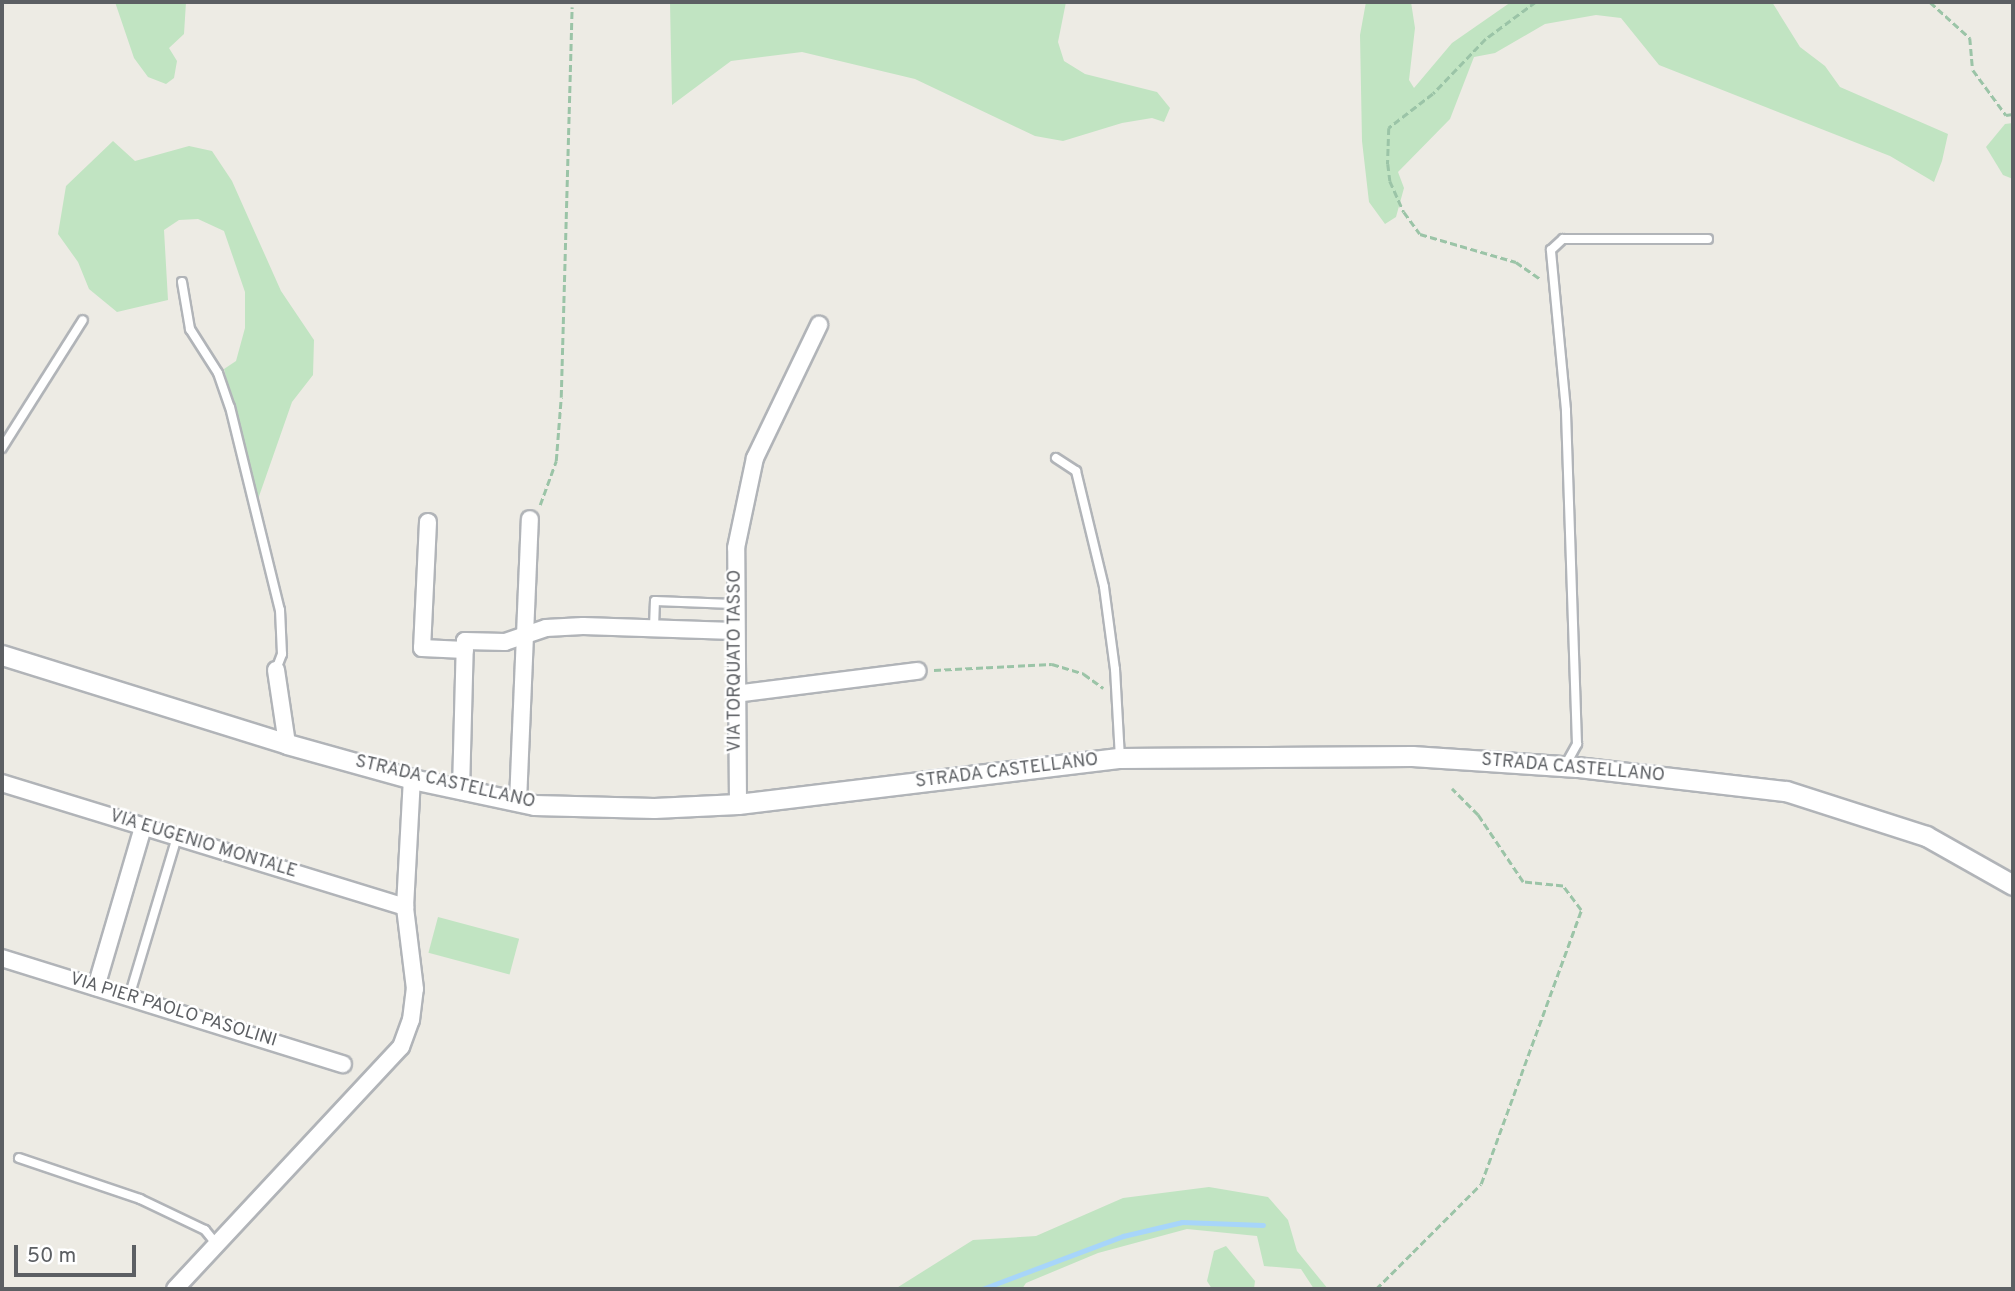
<!DOCTYPE html>
<html>
<head>
<meta charset="utf-8">
<style>
	body { margin:0 }
	#map { position:relative; width:2015px; height:1291px; overflow:hidden; background:#edebe4; font-family:Overpass,sans-serif }
	div>[style] { position:absolute }
	.green>* { inset:0; background:#c1e4c2; transform-origin:0 0 }
	.stream>* { height:5px; margin:-2.5px; padding:0 2.5px; transform-origin:2.5px; border-radius:2.5px; background:#a7d5fa }
	.path>* { height:2.5px; margin-top:-1.25px; transform-origin:0; background:repeating-linear-gradient(90deg,#9bc4a7 0 7px,transparent 0 10.5px) }
	.roads { filter:drop-shadow(2px 0 #b1b4b8) drop-shadow(-2px 0 #b1b4b8) drop-shadow(0 2px #b1b4b8) drop-shadow(0 -2px #b1b4b8) }
	.service>* { height:8px; margin:-4px; padding:0 4px; transform-origin:4px; border-radius:4px; background:#fff }
	.minor>* { height:16px; margin:-8px; padding:0 8px; transform-origin:8px; border-radius:8px; background:#fff }
	.tertiary>* { height:19px; margin:-9.5px; padding:0 9.5px; transform-origin:9.5px; border-radius:9.5px; background:#fff }
	span { translate:-50% -50%; white-space:nowrap; text-align:center; line-height:1.15; -webkit-text-stroke:5px #fff; paint-order:stroke }
	.street-label { font-size:18px; color:#5c5f63 }
	.frame { position:absolute; inset:0; border:4px solid #5c5f63; pointer-events:none }
	.scale { position:absolute; left:14px; top:1245px; width:122px; height:32px; box-sizing:border-box; border:4px solid #5c5f63; border-top:0; padding-left:9px; font-size:21px; line-height:24px; white-space:nowrap; color:#5c5f63; -webkit-text-stroke:5px #fff; paint-order:stroke }
</style>
</head>
<body>
<div id="map">
	<div class="green">
		<i style="clip-path:polygon(115px 2px,186px 2px,184px 34px,169px 48px,177px 61px,174px 78px,166px 84px,148px 77px,134px 58px)"></i>
		<i style="clip-path:polygon(670px 2px,1066px 2px,1058px 42px,1064px 61px,1085px 74px,1157px 92px,1170px 108px,1164px 122px,1152px 118px,1122px 123px,1063px 141px,1035px 136px,915px 79px,802px 52px,731px 61px,672px 105px)"></i>
		<i style="clip-path:polygon(1366px 2px,1411px 2px,1415px 28px,1409px 80px,1414px 88px,1452px 43px,1511px 2px,1772px 2px,1800px 47px,1825px 66px,1840px 87px,1948px 134px,1942px 161px,1934px 182px,1890px 156px,1659px 65px,1621px 18px,1596px 15px,1545px 24px,1495px 53px,1474px 57px,1450px 119px,1398px 172px,1404px 188px,1396px 217px,1385px 224px,1369px 202px,1362px 141px,1360px 35px)"></i>
		<i style="clip-path:polygon(2013px 123px,2013px 179px,2003px 175px,1986px 147px,2005px 124px)"></i>
		<i style="clip-path:polygon(113px 141px,135px 161px,189px 146px,212px 151px,232px 181px,281px 291px,314px 340px,313px 375px,292px 402px,257px 502px,224px 369px,236px 361px,245px 328px,245px 292px,224px 231px,198px 219px,179px 220px,164px 230px,168px 300px,117px 312px,89px 289px,78px 262px,58px 234px,66px 186px)"></i>
		<i style="left:438px;top:917px;width:84px;height:37px;rotate:15deg"></i>
		<i style="clip-path:polygon(1209px 1187px,1268px 1197px,1288px 1220px,1297px 1251px,1328px 1289px,1314px 1289px,1301px 1269px,1264px 1266px,1257px 1236px,1187px 1229px,1098px 1253px,1026px 1283px,1022px 1289px,895px 1289px,973px 1240px,1036px 1236px,1123px 1198px)"></i>
		<i style="clip-path:polygon(1226px 1246px,1255px 1281px,1254px 1289px,1212px 1289px,1207px 1281px,1214px 1251px)"></i>
	</div>
	<div class="stream">
		<i style="left:982px;top:1289px;width:151px;rotate:-20.6deg"></i>
		<i style="left:1123px;top:1236px;width:61px;rotate:-13.3deg"></i>
		<i style="left:1182px;top:1222px;width:81px;rotate:2.1deg"></i>
	</div>
	<div class="path">
		<i style="left:1536px;top:2px;width:62px;rotate:143.5deg"></i>
		<i style="left:1486px;top:39px;width:76px;rotate:133.9deg"></i>
		<i style="left:1433px;top:94px;width:56px;rotate:142.3deg"></i>
		<i style="left:1389px;top:128px;width:36px;rotate:92deg"></i>
		<i style="left:1388px;top:164px;width:17px;rotate:83deg"></i>
		<i style="left:1390px;top:181px;width:34px;rotate:66deg"></i>
		<i style="left:1404px;top:212px;width:27px;rotate:54deg"></i>
		<i style="left:1420px;top:234px;width:100px;rotate:16.3deg"></i>
		<i style="left:1516px;top:262px;width:29px;rotate:35deg"></i>
		<i style="left:1930px;top:2px;width:54px;rotate:42deg"></i>
		<i style="left:1970px;top:38px;width:32px;rotate:85deg"></i>
		<i style="left:1973px;top:70px;width:56px;rotate:53.7deg"></i>
		<i style="left:2006px;top:115px;width:7px;rotate:-8deg"></i>
		<i style="left:540px;top:505px;width:47px;rotate:-70deg"></i>
		<i style="left:556px;top:461px;width:64px;rotate:-85.5deg"></i>
		<i style="left:561px;top:397px;width:390px;rotate:-88.4deg"></i>
		<i style="left:934px;top:670px;width:118px;rotate:-2.9deg"></i>
		<i style="left:1052px;top:664px;width:34px;rotate:17deg"></i>
		<i style="left:1084px;top:674px;width:24px;rotate:36deg"></i>
		<i style="left:1376px;top:1289px;width:148px;rotate:-45deg"></i>
		<i style="left:1481px;top:1184px;width:292px;rotate:-69.9deg"></i>
		<i style="left:1581px;top:910px;width:30px;rotate:-127deg"></i>
		<i style="left:1563px;top:886px;width:40px;rotate:-174.3deg"></i>
		<i style="left:1523px;top:882px;width:81px;rotate:-123.9deg"></i>
		<i style="left:1478px;top:815px;width:37px;rotate:-135deg"></i>
	</div>
	<div class="roads">
		<div class="service">
			<i style="left:182px;top:282px;width:48px;rotate:80.3deg"></i>
			<i style="left:190px;top:329px;width:52px;rotate:57.5deg"></i>
			<i style="left:218px;top:373px;width:36px;rotate:71deg"></i>
			<i style="left:230px;top:407px;width:209px;rotate:76.2deg"></i>
			<i style="left:280px;top:610px;width:44px;rotate:87.4deg"></i>
			<i style="left:282px;top:654px;width:17px;rotate:111deg"></i>
			<i style="left:2px;top:448px;width:151px;rotate:-57.7deg"></i>
			<i style="left:1056px;top:458px;width:24px;rotate:33deg"></i>
			<i style="left:1076px;top:471px;width:119px;rotate:76.4deg"></i>
			<i style="left:1104px;top:587px;width:83px;rotate:82.4deg"></i>
			<i style="left:1115px;top:669px;width:89px;rotate:86.8deg"></i>
			<i style="left:654px;top:628px;width:27px;rotate:-88deg"></i>
			<i style="left:655px;top:601px;width:78px;rotate:2.2deg"></i>
			<i style="left:1566px;top:764px;width:23px;rotate:-61deg"></i>
			<i style="left:1577px;top:744px;width:334px;rotate:-91.9deg"></i>
			<i style="left:1566px;top:410px;width:161px;rotate:-95.4deg"></i>
			<i style="left:1551px;top:250px;width:16px;rotate:-43deg"></i>
			<i style="left:1563px;top:239px;width:145px"></i>
			<i style="left:129px;top:997px;width:167px;rotate:-73.3deg"></i>
			<i style="left:19px;top:1158px;width:128px;rotate:18.7deg"></i>
			<i style="left:140px;top:1199px;width:72px;rotate:25.5deg"></i>
			<i style="left:205px;top:1230px;width:19px;rotate:51deg"></i>
		</div>
		<div class="minor">
			<i style="left:428px;top:522px;width:126px;rotate:92.7deg"></i>
			<i style="left:422px;top:648px;width:43px;rotate:2.7deg"></i>
			<i style="left:276px;top:670px;width:75px;rotate:81.5deg"></i>
			<i style="left:735px;top:694px;width:184px;rotate:-7.2deg"></i>
			<i style="left:2px;top:783px;width:422px;rotate:17.1deg"></i>
			<i style="left:461px;top:791px;width:150px;rotate:-88.5deg"></i>
			<i style="left:465px;top:641px;width:40px;rotate:1.4deg"></i>
			<i style="left:505px;top:642px;width:43px;rotate:-18.9deg"></i>
			<i style="left:546px;top:628px;width:37px;rotate:-3deg"></i>
			<i style="left:583px;top:626px;width:151px;rotate:1.9deg"></i>
			<i style="left:518px;top:802px;width:283px;rotate:-87.6deg"></i>
			<i style="left:738px;top:804px;width:256px;rotate:-90.4deg"></i>
			<i style="left:736px;top:548px;width:92px;rotate:-78.1deg"></i>
			<i style="left:755px;top:458px;width:148px;rotate:-64.3deg"></i>
			<i style="left:2px;top:958px;width:357px;rotate:17.3deg"></i>
			<i style="left:96px;top:987px;width:167px;rotate:-73.6deg"></i>
			<i style="left:175px;top:1289px;width:331px;rotate:-47deg"></i>
			<i style="left:401px;top:1047px;width:29px;rotate:-70deg"></i>
			<i style="left:411px;top:1020px;width:31px;rotate:-83deg"></i>
			<i style="left:415px;top:989px;width:83px;rotate:-97deg"></i>
			<i style="left:405px;top:907px;width:128px;rotate:-86.9deg"></i>
		</div>
		<div class="tertiary">
			<i style="left:2px;top:655px;width:299px;rotate:17.3deg"></i>
			<i style="left:287px;top:744px;width:130px;rotate:15.6deg"></i>
			<i style="left:412px;top:779px;width:125px;rotate:12deg"></i>
			<i style="left:534px;top:805px;width:120px;rotate:1.4deg"></i>
			<i style="left:654px;top:808px;width:84px;rotate:-2.7deg"></i>
			<i style="left:738px;top:804px;width:385px;rotate:-6.9deg"></i>
			<i style="left:1120px;top:758px;width:292px;rotate:-0.4deg"></i>
			<i style="left:1412px;top:756px;width:165px;rotate:3.8deg"></i>
			<i style="left:1577px;top:767px;width:210px;rotate:6.6deg"></i>
			<i style="left:1786px;top:791px;width:147px;rotate:17.8deg"></i>
			<i style="left:1926px;top:836px;width:100px;rotate:29.4deg"></i>
		</div>
	</div>
	<div class="street-label">
		<span style="left:736px;top:661px;rotate:-90deg">VIA TORQUATO TASSO</span>
		<span style="left:1573px;top:769px;rotate:5deg">STRADA CASTELLANO</span>
		<span style="left:1007px;top:772px;rotate:-7deg">STRADA CASTELLANO</span>
		<span style="left:445px;top:783px;rotate:13deg">STRADA CASTELLANO</span>
		<span style="left:203px;top:845px;rotate:17deg">VIA EUGENIO MONTALE</span>
		<span style="left:173px;top:1011px;rotate:17deg">VIA PIER PAOLO PASOLINI</span>
	</div>
	<div class="frame"></div>
	<div class="scale">50 m</div>
</div>
</body>
</html>
